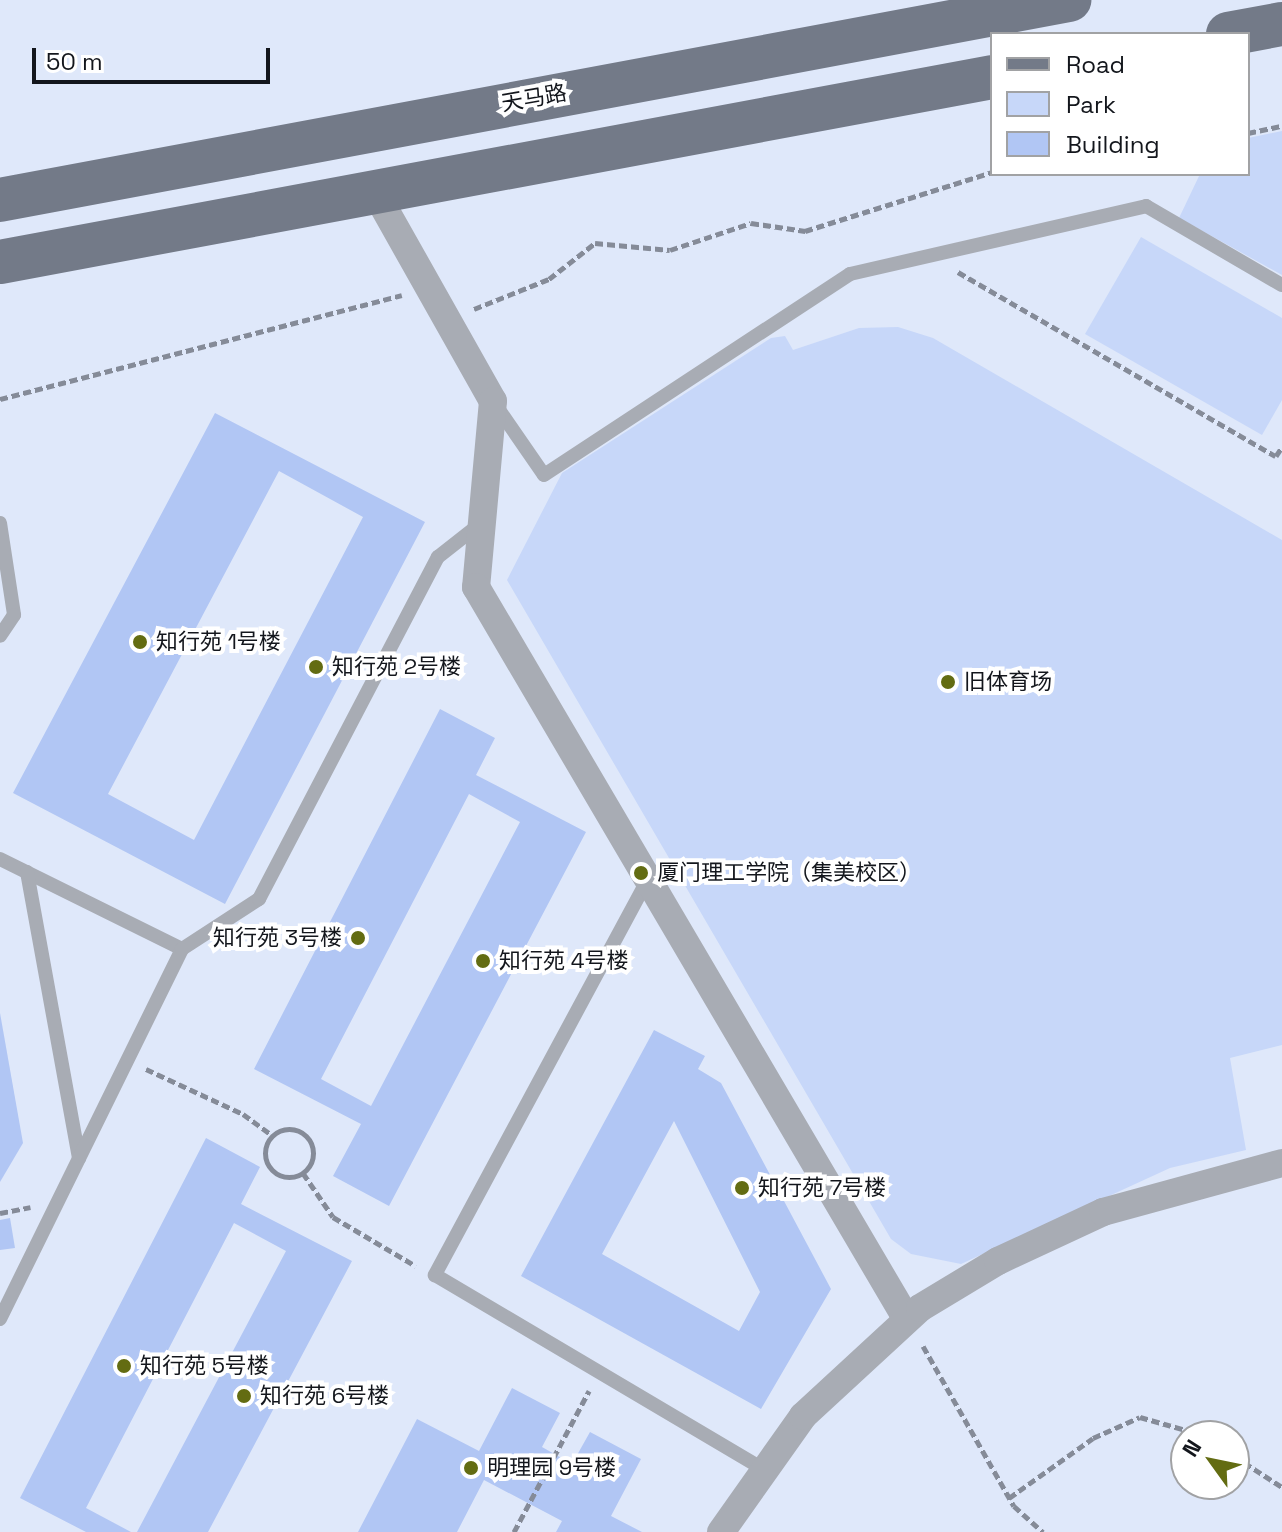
<!DOCTYPE html>
<html>
<head>
<meta charset="utf-8">
<style>
	body { margin:0 }
	#map { position:relative; width:1282px; height:1532px; overflow:hidden; background:#dfe8fa; font-family:"Space Grotesk","Noto Sans SC",sans-serif }
	div>[style] { position:absolute }
	.green>* { inset:0; background:#c7d7f9 }
	.building>* { inset:0; background:#b1c6f4 }
	.path>* { height:5px; margin-top:-2.5px; transform-origin:0; background:repeating-linear-gradient(90deg,#858b98 0 8px,transparent 0 12px) }
	.path>.ring { margin:-2.5px; padding:0; box-sizing:content-box; background:none; border:5px solid #858b98; border-radius:50% }
	.service>* { height:14px; margin:-7px; padding:0 7px; transform-origin:7px; border-radius:7px; background:#a8acb4 }
	.minor>* { height:28px; margin:-14px; padding:0 14px; transform-origin:14px; border-radius:14px; background:#a8acb4 }
	.primary>* { height:44px; margin:-22px; padding:0 22px; transform-origin:22px; border-radius:22px; background:#737a88 }
	.dots>* { width:22px; height:22px; translate:-50% -50%; box-sizing:border-box; border:4px solid #fff; border-radius:50% }
	span { translate:-50% -50%; white-space:nowrap; text-align:center; line-height:1.15; -webkit-text-stroke:8px #fff; paint-order:stroke }
	.street-label { font-size:22px; color:#13161c }
	.poi-label { font-size:22px; color:#13161c }
	.left { translate:0 -50%; text-align:left }
	.right { translate:-100% -50%; text-align:right }
	.legend { position:absolute; left:990px; top:32px; width:260px; height:144px; box-sizing:border-box; background:#fff; border:2px solid #a1a2a4; margin:0; padding:10px 14px; list-style:none; font-size:24px; color:#13161c }
	.legend li { display:flex; align-items:center; gap:16px; height:40px }
	.legend b { width:40px; border:2px solid #a1a2a4 }
	.north { position:absolute; left:1170px; top:1420px; width:80px; height:80px; box-sizing:border-box; background:#fff; border:2px solid #a1a2a4; border-radius:50%; rotate:303deg; font-size:22px; font-weight:700; line-height:32px; text-align:center; color:#13161c }
	.north::after { content:''; display:block; margin:auto; width:28px; height:36px; background:#636c12; clip-path:polygon(50% 0,100% 100%,50% 72%,0 100%) }
	.scale { position:absolute; left:32px; top:48px; width:238px; height:36px; box-sizing:border-box; border:4px solid #13161c; border-top:0; padding-left:10px; font-size:24px; line-height:28px; white-space:nowrap; color:#13161c; -webkit-text-stroke:6px #fff; paint-order:stroke }
</style>
</head>
<body>
<div id="map">
	<div class="green">
		<i style="clip-path:polygon(1282px 131px,1282px 275px,1179px 218px,1200px 174px,1248px 174px,1248px 138px)"></i>
		<i style="clip-path:polygon(1141px 237px,1282px 318px,1282px 400px,1262px 435px,1085px 334px)"></i>
		<i style="clip-path:polygon(898px 327px,933px 338px,1282px 540px,1282px 1045px,1230px 1058px,1246px 1150px,1170px 1168px,961px 1264px,911px 1254px,891px 1239px,507px 580px,562px 473px,771px 338px,785px 336px,793px 350px,859px 328px)"></i>
	</div>
	<div class="building">
		<i style="clip-path:polygon(evenodd,215px 413px,425px 522px,225px 904px,13px 793px,215px 413px,279px 471px,363px 517px,194px 840px,108px 794px,279px 471px)"></i>
		<i style="clip-path:polygon(evenodd,440px 709px,495px 738px,476px 775px,586px 832px,389px 1206px,333px 1176px,361px 1124px,254px 1069px,440px 709px,469px 794px,520px 822px,371px 1106px,321px 1079px,469px 794px)"></i>
		<i style="clip-path:polygon(0 1013px,23px 1143px,0 1182px)"></i>
		<i style="clip-path:polygon(evenodd,654px 1030px,705px 1056px,698px 1069px,721px 1083px,831px 1289px,761px 1409px,521px 1276px,654px 1030px,674px 1121px,760px 1292px,739px 1331px,602px 1254px,674px 1121px)"></i>
		<i style="clip-path:polygon(206px 1138px,260px 1167px,241px 1204px,352px 1261px,208px 1532px,137px 1532px,286px 1251px,234px 1223px,86px 1508px,131px 1532px,86px 1532px,20px 1498px)"></i>
		<i style="clip-path:polygon(10px 1218px,15px 1248px,0 1250px,0 1220px)"></i>
		<i style="clip-path:polygon(512px 1388px,560px 1413px,542px 1447px,572px 1464px,590px 1432px,641px 1459px,611px 1516px,642px 1532px,556px 1532px,562px 1521px,484px 1480px,457px 1532px,358px 1532px,417px 1419px,479px 1451px)"></i>
	</div>
	<div class="path">
		<i style="left:1248px;top:133px;width:35px;rotate:-12deg"></i>
		<i style="left:958px;top:272px;width:367px;rotate:30.1deg"></i>
		<i style="left:1276px;top:456px;width:11px;rotate:-56deg"></i>
		<i style="left:474px;top:309px;width:81px;rotate:-21.8deg"></i>
		<i style="left:549px;top:279px;width:58px;rotate:-38deg"></i>
		<i style="left:595px;top:243px;width:75px;rotate:5.3deg"></i>
		<i style="left:670px;top:250px;width:85px;rotate:-18.4deg"></i>
		<i style="left:751px;top:223px;width:55px;rotate:8.4deg"></i>
		<i style="left:805px;top:231px;width:196px;rotate:-17.5deg"></i>
		<i style="left:0;top:399px;width:415px;rotate:-14.5deg"></i>
		<i style="left:146px;top:1069px;width:107px;rotate:24.9deg"></i>
		<i style="left:243px;top:1114px;width:36px;rotate:36deg"></i>
		<i class="ring" style="left:265px;top:1129px;width:43px;height:43px"></i>
		<i style="left:303px;top:1173px;width:53px;rotate:55.7deg"></i>
		<i style="left:333px;top:1217px;width:96px;rotate:30.6deg"></i>
		<i style="left:0;top:1213px;width:31px;rotate:-11deg"></i>
		<i style="left:923px;top:1346px;width:184px;rotate:60.4deg"></i>
		<i style="left:1014px;top:1506px;width:39px;rotate:42deg"></i>
		<i style="left:1234px;top:1456px;width:57px;rotate:32.9deg"></i>
		<i style="left:1009px;top:1498px;width:103px;rotate:-35.5deg"></i>
		<i style="left:1093px;top:1438px;width:51px;rotate:-24.1deg"></i>
		<i style="left:1140px;top:1417px;width:70px;rotate:15.8deg"></i>
		<i style="left:514px;top:1532px;width:160px;rotate:-62deg"></i>
	</div>
	<div class="service">
		<i style="left:495px;top:404px;width:86px;rotate:55.4deg"></i>
		<i style="left:544px;top:475px;width:366px;rotate:-33.3deg"></i>
		<i style="left:850px;top:274px;width:304px;rotate:-12.9deg"></i>
		<i style="left:1146px;top:206px;width:157px;rotate:30.2deg"></i>
		<i style="left:0;top:523px;width:93px;rotate:81.3deg"></i>
		<i style="left:14px;top:615px;width:25px;rotate:124deg"></i>
		<i style="left:0;top:859px;width:203px;rotate:26.3deg"></i>
		<i style="left:27px;top:872px;width:291px;rotate:79.7deg"></i>
		<i style="left:648px;top:879px;width:450px;rotate:118.3deg"></i>
		<i style="left:435px;top:1275px;width:381px;rotate:30.6deg"></i>
		<i style="left:0;top:1319px;width:412px;rotate:-63.8deg"></i>
		<i style="left:182px;top:949px;width:92px;rotate:-33deg"></i>
		<i style="left:259px;top:899px;width:386px;rotate:-62.4deg"></i>
		<i style="left:438px;top:557px;width:53px;rotate:-38.2deg"></i>
	</div>
	<div class="minor">
		<i style="left:374px;top:190px;width:242px;rotate:60.6deg"></i>
		<i style="left:493px;top:401px;width:187px;rotate:95.2deg"></i>
		<i style="left:476px;top:587px;width:848px;rotate:59.53deg"></i>
		<i style="left:721px;top:1532px;width:142px;rotate:-54.7deg"></i>
		<i style="left:803px;top:1416px;width:159px;rotate:-42.7deg"></i>
		<i style="left:920px;top:1308px;width:91px;rotate:-31.1deg"></i>
		<i style="left:998px;top:1261px;width:116px;rotate:-25deg"></i>
		<i style="left:1103px;top:1212px;width:186px;rotate:-15.3deg"></i>
	</div>
	<div class="primary">
		<i style="left:1228px;top:34px;width:55px;rotate:-10.5deg"></i>
		<i style="left:0;top:200px;width:1088px;rotate:-10.6deg"></i>
		<i style="left:0;top:262px;width:1009px;rotate:-10.56deg"></i>
	</div>
	<div class="dots">
		<i style="left:140px;top:642px;background:#636c12"></i>
		<i style="left:316px;top:667px;background:#636c12"></i>
		<i style="left:948px;top:682px;background:#636c12"></i>
		<i style="left:641px;top:873px;background:#636c12"></i>
		<i style="left:358px;top:938px;background:#636c12"></i>
		<i style="left:483px;top:961px;background:#636c12"></i>
		<i style="left:742px;top:1188px;background:#636c12"></i>
		<i style="left:124px;top:1366px;background:#636c12"></i>
		<i style="left:244px;top:1396px;background:#636c12"></i>
		<i style="left:471px;top:1468px;background:#636c12"></i>
	</div>
	<div class="street-label">
		<span style="left:534px;top:98px;rotate:-10deg">天马路</span>
	</div>
	<div class="poi-label">
		<span class="left" style="left:156px;top:642px">知行苑 1号楼</span>
		<span class="left" style="left:332px;top:667px">知行苑 2号楼</span>
		<span class="left" style="left:964px;top:682px">旧体育场</span>
		<span class="left" style="left:657px;top:873px">厦门理工学院（集美校区）</span>
		<span class="right" style="left:342px;top:938px">知行苑 3号楼</span>
		<span class="left" style="left:499px;top:961px">知行苑 4号楼</span>
		<span class="left" style="left:758px;top:1188px">知行苑 7号楼</span>
		<span class="left" style="left:140px;top:1366px">知行苑 5号楼</span>
		<span class="left" style="left:260px;top:1396px">知行苑 6号楼</span>
		<span class="left" style="left:487px;top:1468px">明理园 9号楼</span>
	</div>
	<ul class="legend">
	<li><b style="height:10px;background:#737a88"></b>Road</li>
	<li><b style="height:22px;background:#c7d7f9"></b>Park</li>
	<li><b style="height:22px;background:#b1c6f4"></b>Building</li>
	</ul>
	<div class="north">N</div>
	<div class="scale">50 m</div>
</div>
</body>
</html>
